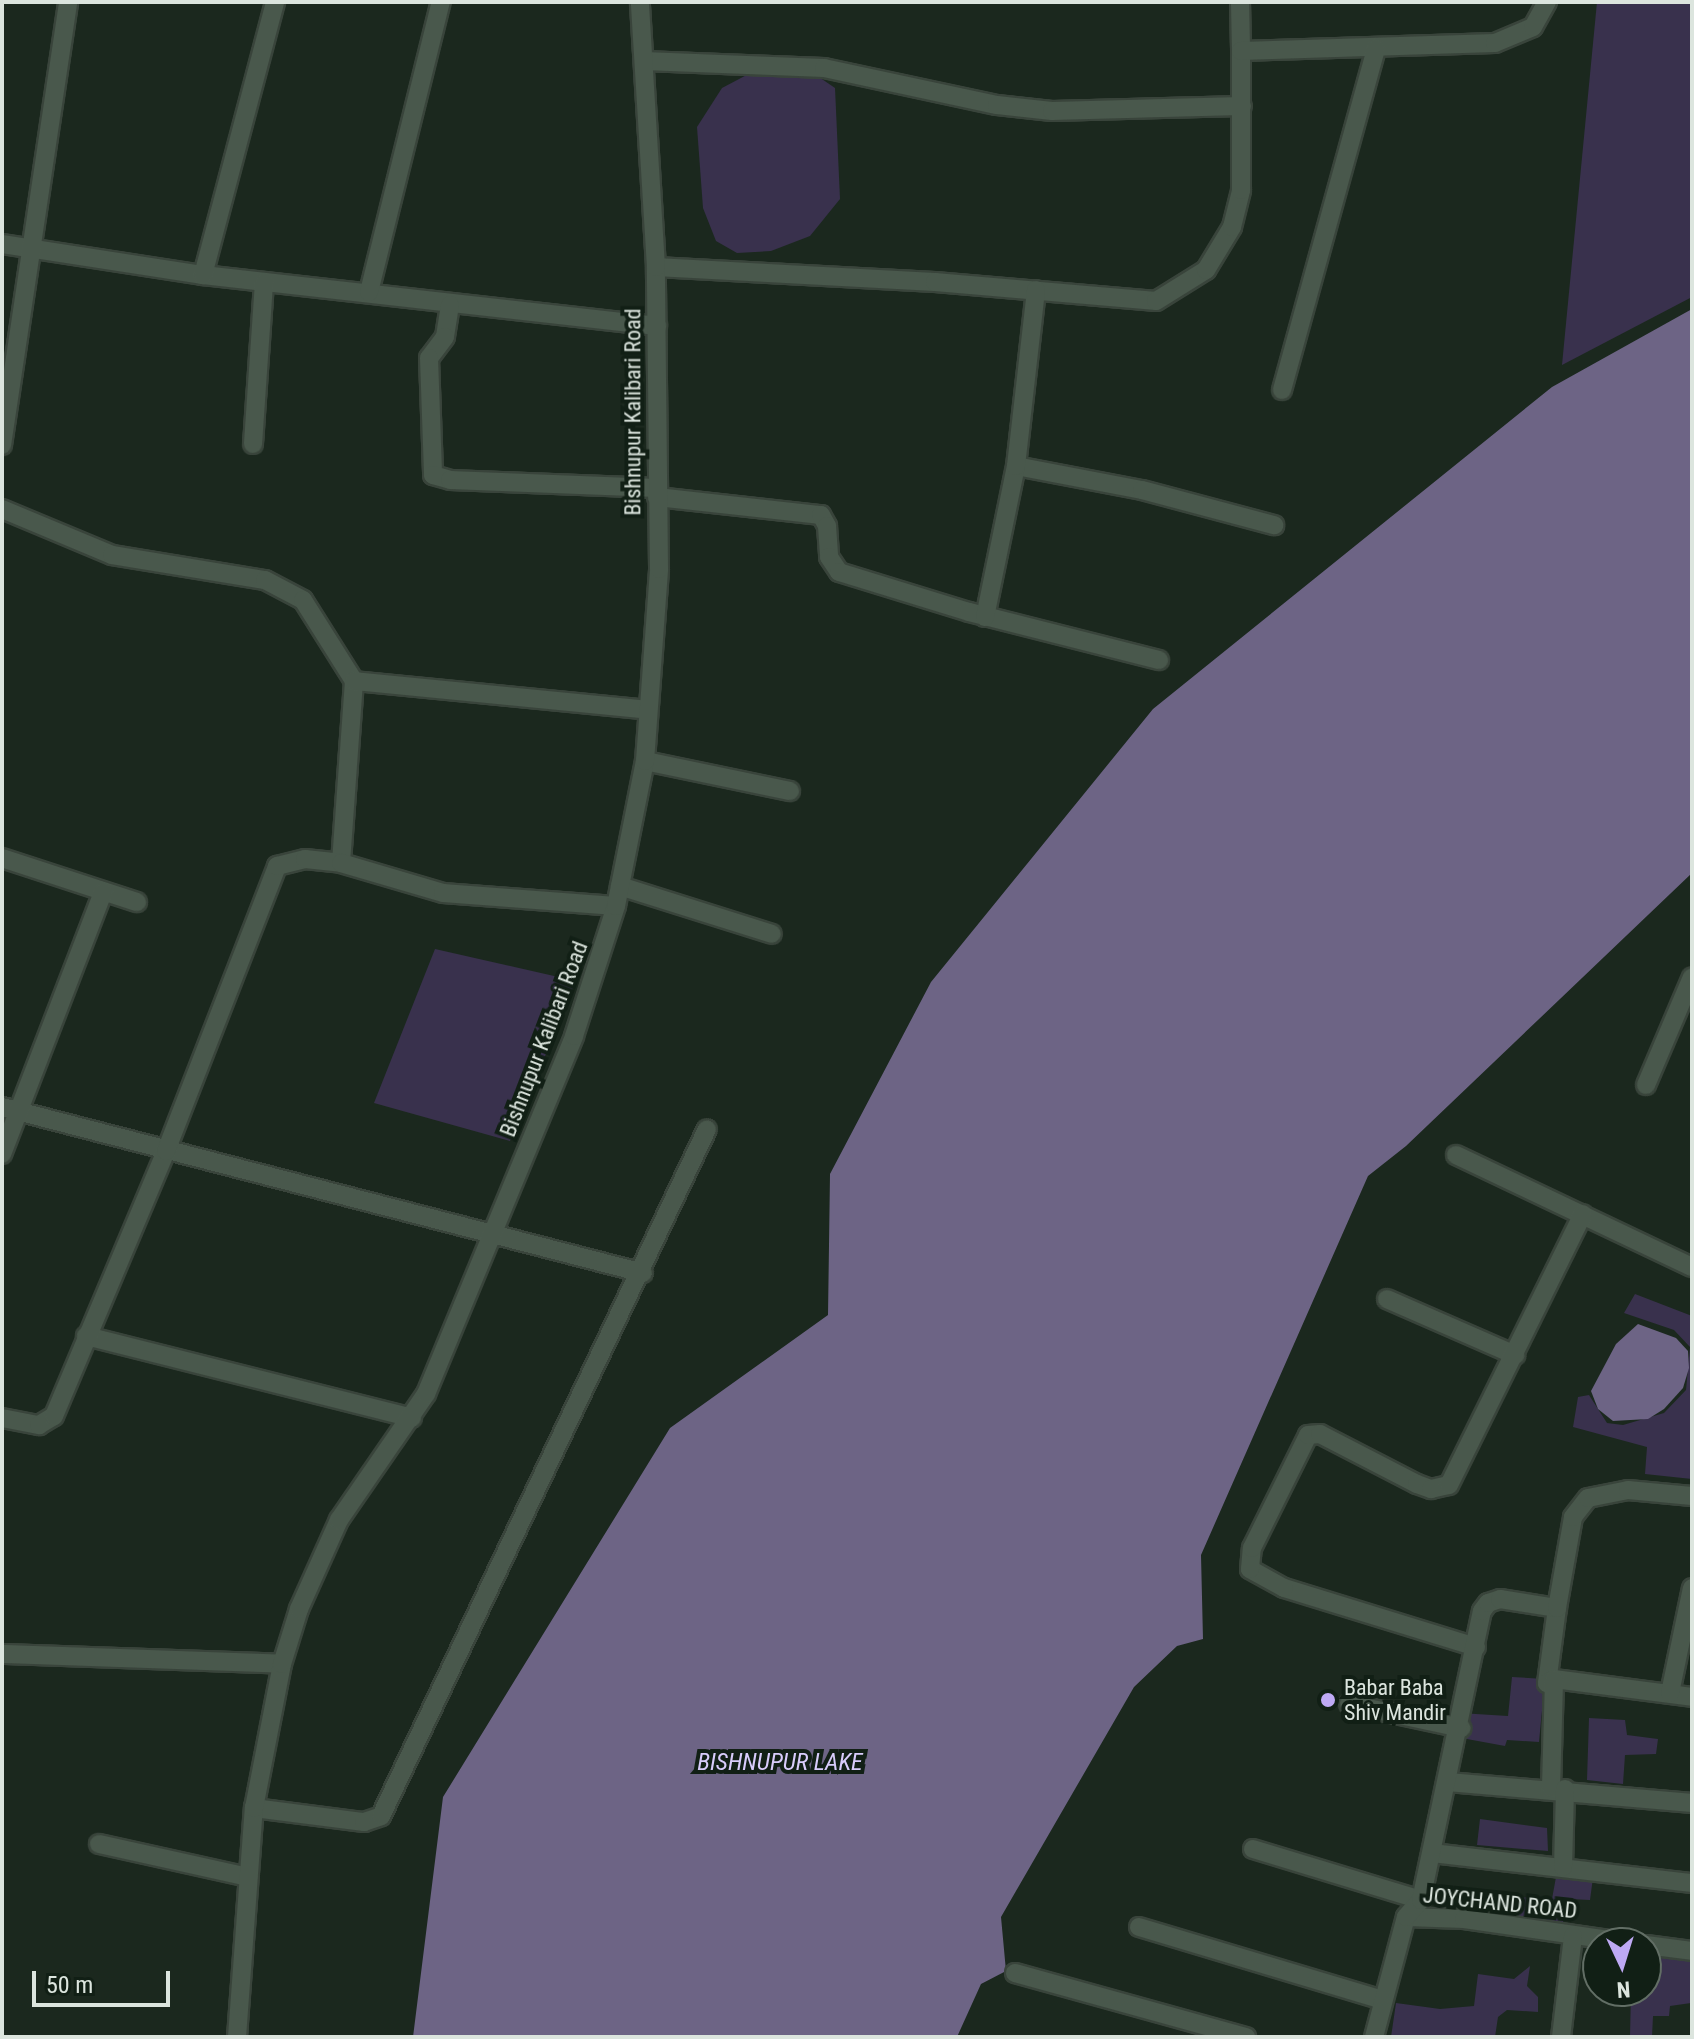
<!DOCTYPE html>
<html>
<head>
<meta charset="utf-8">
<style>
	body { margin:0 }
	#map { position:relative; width:1694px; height:2039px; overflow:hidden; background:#1b281e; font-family:"Roboto Condensed",sans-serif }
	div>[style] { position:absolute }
	.green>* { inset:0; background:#39314d }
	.water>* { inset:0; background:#6d6485 }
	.roads { filter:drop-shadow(2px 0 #39443b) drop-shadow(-2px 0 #39443b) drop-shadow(0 2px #39443b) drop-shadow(0 -2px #39443b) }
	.minor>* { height:18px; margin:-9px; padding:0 9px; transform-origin:9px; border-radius:9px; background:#49584c }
	.dots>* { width:22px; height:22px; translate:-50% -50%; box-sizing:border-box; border:4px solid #111f15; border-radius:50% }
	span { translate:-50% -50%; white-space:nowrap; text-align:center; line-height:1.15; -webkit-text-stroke:8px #111f15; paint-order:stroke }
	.street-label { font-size:22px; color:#dce5de }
	.poi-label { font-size:22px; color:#dce5de }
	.left { translate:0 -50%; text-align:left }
	.water-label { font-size:24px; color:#d8ccfb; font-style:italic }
	.frame { position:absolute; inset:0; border:4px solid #dce5de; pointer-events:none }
	.north { position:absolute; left:1582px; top:1927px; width:80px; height:80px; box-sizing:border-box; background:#111f15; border:2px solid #626e65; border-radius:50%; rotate:176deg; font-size:22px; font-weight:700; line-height:32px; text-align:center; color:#dce5de }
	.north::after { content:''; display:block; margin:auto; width:28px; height:36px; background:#bea9f4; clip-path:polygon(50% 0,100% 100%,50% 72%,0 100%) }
	.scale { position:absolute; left:32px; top:1971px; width:138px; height:36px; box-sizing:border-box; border:4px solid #dce5de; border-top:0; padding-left:10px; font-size:24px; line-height:28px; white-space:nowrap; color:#dce5de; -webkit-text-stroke:6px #111f15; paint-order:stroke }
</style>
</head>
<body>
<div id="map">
	<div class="green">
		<i style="clip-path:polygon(1597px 2px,1692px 2px,1692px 297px,1562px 365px)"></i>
		<i style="clip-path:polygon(758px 69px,813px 73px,835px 88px,840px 199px,810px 236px,771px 251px,737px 253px,716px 241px,703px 208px,697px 127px,722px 88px)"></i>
		<i style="clip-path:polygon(435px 949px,576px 981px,510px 1141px,374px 1103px)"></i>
		<i style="clip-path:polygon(1635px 1294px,1692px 1316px,1692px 1479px,1645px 1474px,1647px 1447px,1573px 1427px,1578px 1397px,1589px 1395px,1607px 1423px,1623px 1425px,1664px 1413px,1686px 1390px,1690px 1347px,1674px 1330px,1624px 1313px)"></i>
		<i style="clip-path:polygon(1512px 1677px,1545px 1679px,1539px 1742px,1507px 1740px,1505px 1746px,1456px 1737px,1460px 1713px,1508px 1716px)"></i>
		<i style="clip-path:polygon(1589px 1718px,1625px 1720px,1627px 1735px,1658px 1739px,1656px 1754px,1625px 1755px,1623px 1784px,1587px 1780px)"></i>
		<i style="clip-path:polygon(1480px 1819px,1547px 1828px,1548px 1851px,1477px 1845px)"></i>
		<i style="clip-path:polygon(1594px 1870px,1590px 1900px,1570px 1899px,1563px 1922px,1518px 1920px,1519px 1897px,1552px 1899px,1556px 1877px)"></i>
		<i style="clip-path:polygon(1663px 1945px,1691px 1948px,1691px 2003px,1670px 2006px,1669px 2016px,1653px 2016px,1652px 2037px,1630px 2037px,1631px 1991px,1646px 1991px,1646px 1972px,1658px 1972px)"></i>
		<i style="clip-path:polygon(1530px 1966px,1527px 1986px,1538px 1997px,1538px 2012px,1507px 2010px,1498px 2017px,1495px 2037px,1391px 2037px,1396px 2003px,1440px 2009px,1474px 2006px,1478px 1974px,1514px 1979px)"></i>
	</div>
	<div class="water">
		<i style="clip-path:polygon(1692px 309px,1692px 873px,1406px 1146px,1368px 1176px,1201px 1555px,1203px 1639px,1177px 1646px,1134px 1687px,1001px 1917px,1006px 1971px,981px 1984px,957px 2037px,413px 2037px,443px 1797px,670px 1428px,828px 1315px,830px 1174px,931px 982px,1153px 709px,1552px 387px)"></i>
		<i style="clip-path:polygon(1638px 1324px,1676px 1338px,1688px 1351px,1689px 1368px,1683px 1388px,1664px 1409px,1648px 1419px,1613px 1421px,1598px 1409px,1591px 1391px,1616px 1344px)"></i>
	</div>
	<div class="roads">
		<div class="minor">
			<i style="left:1240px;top:2px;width:49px;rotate:88.8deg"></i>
			<i style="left:644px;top:61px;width:180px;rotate:2.2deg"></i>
			<i style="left:824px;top:68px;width:177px;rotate:12.1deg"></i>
			<i style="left:997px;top:105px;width:55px;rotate:6.2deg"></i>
			<i style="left:1052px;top:111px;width:190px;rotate:-1.5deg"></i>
			<i style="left:2px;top:244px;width:203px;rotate:8.8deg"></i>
			<i style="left:203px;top:275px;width:457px;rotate:6.4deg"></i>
			<i style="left:656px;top:267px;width:279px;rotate:3.1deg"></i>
			<i style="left:935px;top:282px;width:222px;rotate:4.9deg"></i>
			<i style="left:1156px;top:301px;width:59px;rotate:-31.8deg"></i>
			<i style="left:1206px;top:270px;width:50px;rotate:-58.8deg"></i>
			<i style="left:1232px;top:227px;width:38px;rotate:-76deg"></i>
			<i style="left:1241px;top:190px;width:139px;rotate:-90deg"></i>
			<i style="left:1241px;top:51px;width:254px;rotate:-1.8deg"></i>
			<i style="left:1495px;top:43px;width:41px;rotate:-22.8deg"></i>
			<i style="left:1533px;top:27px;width:29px;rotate:-61deg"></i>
			<i style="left:203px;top:275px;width:282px;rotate:-75.2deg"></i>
			<i style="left:369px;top:292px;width:299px;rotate:-76.1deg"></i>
			<i style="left:450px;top:305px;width:32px;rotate:99deg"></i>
			<i style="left:445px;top:337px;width:26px;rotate:127deg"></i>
			<i style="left:429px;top:358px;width:117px;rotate:88deg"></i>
			<i style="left:433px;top:475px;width:18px;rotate:16deg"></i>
			<i style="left:450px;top:480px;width:207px;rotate:2.2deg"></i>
			<i style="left:1282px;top:390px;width:354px;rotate:-74.6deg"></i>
			<i style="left:253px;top:444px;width:162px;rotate:-86.1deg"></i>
			<i style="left:2px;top:445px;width:448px;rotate:-81.5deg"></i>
			<i style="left:1016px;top:466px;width:128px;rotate:10.8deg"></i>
			<i style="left:1142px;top:490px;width:137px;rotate:14.9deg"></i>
			<i style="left:657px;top:497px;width:165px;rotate:6.3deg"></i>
			<i style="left:821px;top:515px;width:13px;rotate:61deg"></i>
			<i style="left:827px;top:526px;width:31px;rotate:86deg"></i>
			<i style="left:829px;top:557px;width:18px;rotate:56deg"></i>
			<i style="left:839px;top:572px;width:136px;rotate:17.1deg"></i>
			<i style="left:969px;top:612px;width:196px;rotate:14.2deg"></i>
			<i style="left:2px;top:509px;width:119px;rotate:22.7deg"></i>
			<i style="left:112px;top:555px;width:155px;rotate:9.3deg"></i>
			<i style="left:265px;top:580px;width:43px;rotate:27.8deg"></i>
			<i style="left:303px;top:600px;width:96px;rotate:57.8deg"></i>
			<i style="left:354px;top:681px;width:182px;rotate:94.1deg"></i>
			<i style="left:985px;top:617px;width:154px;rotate:-78.4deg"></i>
			<i style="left:1016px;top:466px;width:177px;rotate:-83.5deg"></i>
			<i style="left:354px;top:681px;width:295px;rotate:5.6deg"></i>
			<i style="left:645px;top:761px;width:148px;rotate:11.7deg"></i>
			<i style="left:2px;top:858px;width:142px;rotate:18.1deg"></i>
			<i style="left:620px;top:886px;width:159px;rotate:17.5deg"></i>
			<i style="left:1646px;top:1085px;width:117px;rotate:-66.9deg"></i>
			<i style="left:2px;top:1107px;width:662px;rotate:14.52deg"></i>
			<i style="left:2px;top:1154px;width:281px;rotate:-68.9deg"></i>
			<i style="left:1456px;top:1155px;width:261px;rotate:25.4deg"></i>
			<i style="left:1387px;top:1299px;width:140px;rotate:23.6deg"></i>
			<i style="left:86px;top:1336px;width:336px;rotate:14.1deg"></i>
			<i style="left:2px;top:1418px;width:38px;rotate:11deg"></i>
			<i style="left:39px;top:1425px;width:17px;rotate:-31deg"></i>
			<i style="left:54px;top:1416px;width:288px;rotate:-67.1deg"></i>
			<i style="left:166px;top:1151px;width:306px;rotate:-68.7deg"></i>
			<i style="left:277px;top:866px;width:29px;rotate:-14deg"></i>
			<i style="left:305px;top:859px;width:36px;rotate:6deg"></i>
			<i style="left:341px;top:863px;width:106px;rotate:16.4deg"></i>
			<i style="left:443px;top:893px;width:173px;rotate:4.3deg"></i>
			<i style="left:1557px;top:1608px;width:76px;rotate:97.6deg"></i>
			<i style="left:1547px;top:1683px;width:8px;rotate:-30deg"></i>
			<i style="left:1554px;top:1679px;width:139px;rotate:7.4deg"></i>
			<i style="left:1476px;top:1647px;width:201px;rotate:-162.9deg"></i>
			<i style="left:1284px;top:1588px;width:39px;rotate:-151deg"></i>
			<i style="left:1250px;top:1569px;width:21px;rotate:-85deg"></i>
			<i style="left:1252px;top:1548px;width:126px;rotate:-63.6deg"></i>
			<i style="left:1308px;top:1435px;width:12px;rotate:-5deg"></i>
			<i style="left:1320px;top:1434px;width:109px;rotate:27.3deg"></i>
			<i style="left:1417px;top:1484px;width:15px;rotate:20deg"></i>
			<i style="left:1431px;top:1489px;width:18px;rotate:-13deg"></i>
			<i style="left:1449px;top:1485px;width:302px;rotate:-63.7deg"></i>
			<i style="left:2px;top:1654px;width:280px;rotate:2deg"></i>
			<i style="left:1670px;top:1693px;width:107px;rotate:-78.2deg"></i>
			<i style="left:1349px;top:1704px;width:115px;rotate:12.1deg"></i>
			<i style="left:1448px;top:1782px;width:245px;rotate:4.9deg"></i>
			<i style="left:1551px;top:1788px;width:109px;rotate:-88.4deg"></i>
			<i style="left:254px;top:1808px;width:111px;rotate:7.3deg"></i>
			<i style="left:364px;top:1822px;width:18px;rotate:-19deg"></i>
			<i style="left:381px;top:1816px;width:760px;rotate:-64.61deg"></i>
			<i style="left:99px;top:1844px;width:153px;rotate:12.5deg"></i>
			<i style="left:1253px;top:1849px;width:176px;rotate:16.9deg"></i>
			<i style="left:1432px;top:1853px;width:262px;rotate:6.6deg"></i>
			<i style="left:1563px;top:1867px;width:78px;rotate:-88.5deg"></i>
			<i style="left:1406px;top:1917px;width:58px;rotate:2deg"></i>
			<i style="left:1464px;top:1919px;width:169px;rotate:8.2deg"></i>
			<i style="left:1139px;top:1927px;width:254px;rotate:16.7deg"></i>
			<i style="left:1646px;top:1945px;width:46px;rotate:7.4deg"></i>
			<i style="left:1015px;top:1973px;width:240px;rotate:15.5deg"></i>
			<i style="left:237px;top:2037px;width:230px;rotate:-85.8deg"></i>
			<i style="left:254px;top:1808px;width:147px;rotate:-79deg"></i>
			<i style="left:282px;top:1664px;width:58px;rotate:-72.8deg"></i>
			<i style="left:299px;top:1609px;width:98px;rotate:-65.8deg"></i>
			<i style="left:339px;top:1520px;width:153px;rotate:-55.4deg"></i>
			<i style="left:426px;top:1394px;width:387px;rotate:-67.5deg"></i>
			<i style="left:574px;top:1036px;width:137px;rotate:-72.1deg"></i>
			<i style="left:616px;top:906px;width:148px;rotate:-78.7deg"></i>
			<i style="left:645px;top:761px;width:193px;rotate:-85.8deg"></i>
			<i style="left:659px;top:569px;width:302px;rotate:-90.6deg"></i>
			<i style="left:656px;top:267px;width:265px;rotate:-93.5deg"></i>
			<i style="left:1374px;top:2037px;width:124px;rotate:-75.1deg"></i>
			<i style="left:1406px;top:1917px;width:23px;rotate:-49deg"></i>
			<i style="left:1421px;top:1900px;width:295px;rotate:-78.1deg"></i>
			<i style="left:1482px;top:1611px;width:10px;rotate:-53deg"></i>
			<i style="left:1488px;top:1603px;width:13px;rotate:-18deg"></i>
			<i style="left:1500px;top:1599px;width:58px;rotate:9deg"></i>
			<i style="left:1557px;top:1608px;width:92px;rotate:-80deg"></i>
			<i style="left:1573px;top:1517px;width:24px;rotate:-52deg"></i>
			<i style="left:1588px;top:1498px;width:41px;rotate:-11.3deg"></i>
			<i style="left:1628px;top:1490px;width:64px;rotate:5.4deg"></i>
			<i style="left:1561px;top:2037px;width:102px;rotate:-83.2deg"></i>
		</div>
	</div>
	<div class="dots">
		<i style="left:1328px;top:1700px;background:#bea9f4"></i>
	</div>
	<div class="street-label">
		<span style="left:633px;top:412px;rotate:-90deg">Bishnupur Kalibari Road</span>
		<span style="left:544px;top:1039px;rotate:-69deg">Bishnupur Kalibari Road</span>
		<span style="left:1500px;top:1903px;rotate:6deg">JOYCHAND ROAD</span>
	</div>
	<div class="poi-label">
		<span class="left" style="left:1344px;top:1700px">Babar Baba<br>Shiv Mandir</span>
	</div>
	<div class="water-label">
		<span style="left:780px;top:1763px">BISHNUPUR LAKE</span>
	</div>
	<div class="frame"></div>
	<div class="north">N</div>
	<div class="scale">50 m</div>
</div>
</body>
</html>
